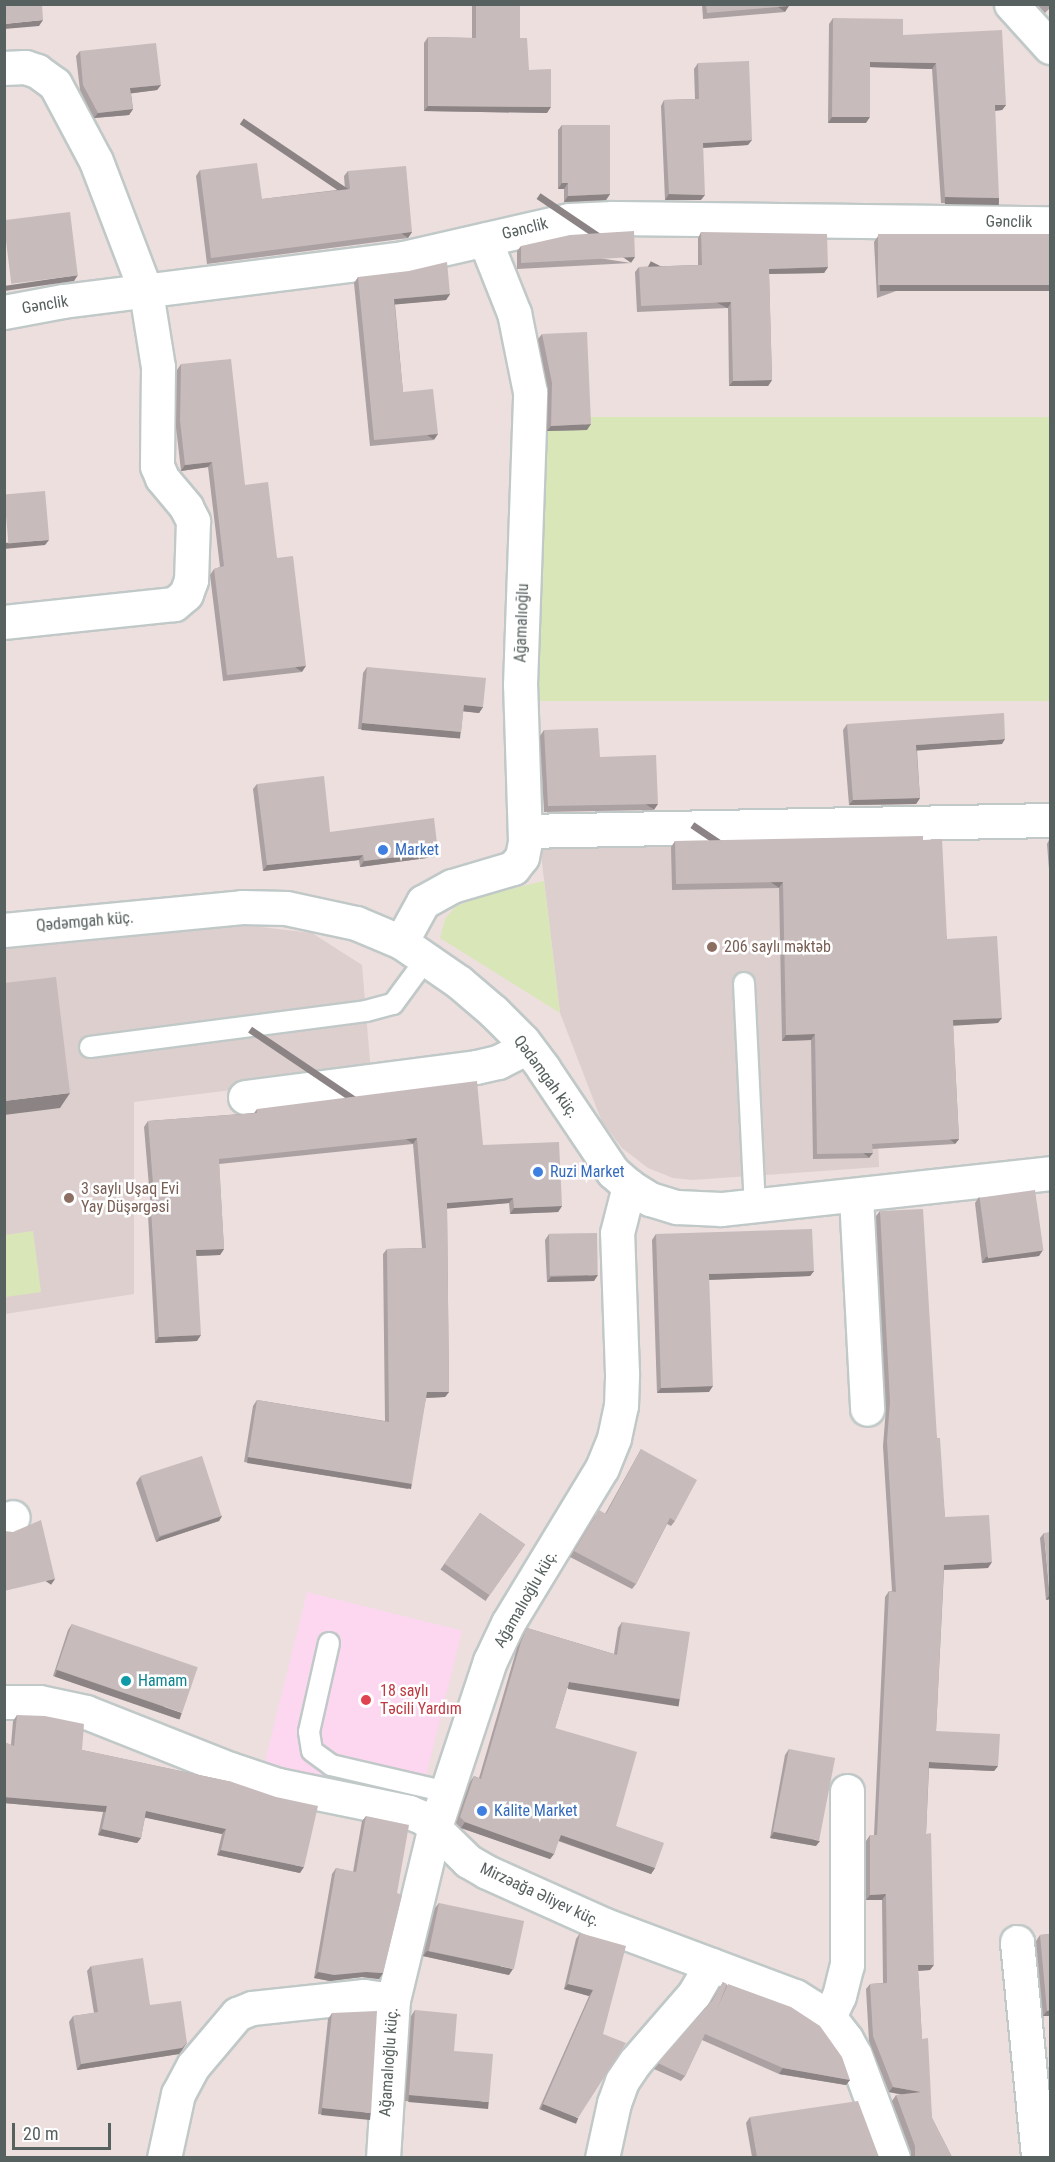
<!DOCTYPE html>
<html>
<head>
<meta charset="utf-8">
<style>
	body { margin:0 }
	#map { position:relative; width:1055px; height:2162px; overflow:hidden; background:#ecdfde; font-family:"Roboto Condensed",sans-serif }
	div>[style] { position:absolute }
	.education>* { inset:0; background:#decfcf }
	.medical>* { inset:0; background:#fcd7ef; transform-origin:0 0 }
	.green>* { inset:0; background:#d9e6b8; transform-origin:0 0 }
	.roads { filter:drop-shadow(2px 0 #c0c9c8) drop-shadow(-2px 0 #c0c9c8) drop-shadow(0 2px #c0c9c8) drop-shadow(0 -2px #c0c9c8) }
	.lane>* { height:20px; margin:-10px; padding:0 10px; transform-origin:10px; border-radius:10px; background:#fff }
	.street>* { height:33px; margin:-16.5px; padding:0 16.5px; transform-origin:16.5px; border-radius:16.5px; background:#fff }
	.secondary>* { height:33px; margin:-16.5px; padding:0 16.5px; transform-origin:16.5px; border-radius:16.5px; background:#fff }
	.wall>* { inset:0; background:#aba1a2; transform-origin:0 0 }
	.shaded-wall>* { inset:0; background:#8b8384; transform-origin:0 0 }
	.building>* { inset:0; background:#c7bbbc; transform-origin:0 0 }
	.dots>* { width:16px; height:16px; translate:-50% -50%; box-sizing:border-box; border:3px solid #fff; border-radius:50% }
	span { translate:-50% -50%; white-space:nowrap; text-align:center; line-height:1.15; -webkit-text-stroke:5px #fff; paint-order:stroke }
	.street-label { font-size:16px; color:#57615f }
	.shop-label { font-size:16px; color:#366cbe }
	.left { translate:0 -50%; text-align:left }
	.education-label { font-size:16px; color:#785e54 }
	.culture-label { font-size:16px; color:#0d838f }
	.health-label { font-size:16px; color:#be3a42 }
	.frame { position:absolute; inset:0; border:6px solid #57615f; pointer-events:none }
	.scale { position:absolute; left:12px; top:2123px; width:99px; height:27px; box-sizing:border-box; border:3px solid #57615f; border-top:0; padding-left:8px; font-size:18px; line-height:21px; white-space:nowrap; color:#57615f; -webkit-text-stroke:4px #fff; paint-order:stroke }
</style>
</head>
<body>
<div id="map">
	<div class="education">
		<i style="clip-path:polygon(867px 833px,879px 1167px,692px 1180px,673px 1178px,648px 1168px,622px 1148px,602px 1122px,560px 1013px,539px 838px)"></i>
		<i style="clip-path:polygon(234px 924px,312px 933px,362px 965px,371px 1073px,134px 1102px,134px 1294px,5px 1314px,5px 948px)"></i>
	</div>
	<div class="medical">
		<i style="left:307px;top:1592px;width:160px;height:179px;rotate:14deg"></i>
	</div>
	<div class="green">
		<i style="left:1050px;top:417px;width:284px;height:511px;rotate:90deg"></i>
		<i style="clip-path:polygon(544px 881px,560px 1013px,440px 938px,445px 919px,455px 907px,475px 898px)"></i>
		<i style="clip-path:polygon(33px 1231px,41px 1292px,5px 1297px,5px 1235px)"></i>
	</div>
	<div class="roads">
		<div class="lane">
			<i style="left:744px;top:983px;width:223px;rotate:87.2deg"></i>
			<i style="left:90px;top:1047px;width:278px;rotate:-7.4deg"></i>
			<i style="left:366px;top:1011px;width:28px;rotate:-15deg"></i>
			<i style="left:393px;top:1004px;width:56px;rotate:-53.7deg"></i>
			<i style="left:329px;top:1643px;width:91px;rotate:102.7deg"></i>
			<i style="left:309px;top:1732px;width:19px;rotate:81deg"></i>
			<i style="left:312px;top:1751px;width:24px;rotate:36deg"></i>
			<i style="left:331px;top:1765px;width:119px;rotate:13.1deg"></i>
		</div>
		<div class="street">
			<i style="left:1011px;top:4px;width:58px;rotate:47.8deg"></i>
			<i style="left:4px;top:68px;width:21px;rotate:-3deg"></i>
			<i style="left:25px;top:67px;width:13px;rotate:18deg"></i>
			<i style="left:37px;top:71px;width:22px;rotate:36deg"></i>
			<i style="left:55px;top:84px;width:87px;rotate:62deg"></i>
			<i style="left:96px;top:161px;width:140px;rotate:69.1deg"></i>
			<i style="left:146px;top:292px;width:76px;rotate:80.9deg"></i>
			<i style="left:158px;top:367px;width:99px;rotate:90.6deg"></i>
			<i style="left:157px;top:466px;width:13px;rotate:67deg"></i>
			<i style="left:162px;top:478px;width:38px;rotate:50deg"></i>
			<i style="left:186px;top:507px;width:16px;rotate:63deg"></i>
			<i style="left:193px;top:521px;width:59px;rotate:91.9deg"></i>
			<i style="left:191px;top:580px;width:15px;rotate:110deg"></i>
			<i style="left:186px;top:594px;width:16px;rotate:140deg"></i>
			<i style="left:174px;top:604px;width:171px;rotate:174deg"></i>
			<i style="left:4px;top:312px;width:60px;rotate:-10.6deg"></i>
			<i style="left:63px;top:301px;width:343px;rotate:-7.2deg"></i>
			<i style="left:403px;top:258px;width:170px;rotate:-12.9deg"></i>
			<i style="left:569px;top:220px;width:44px;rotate:-2.6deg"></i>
			<i style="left:613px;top:218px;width:437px;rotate:0.7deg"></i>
			<i style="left:525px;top:831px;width:525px;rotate:-1.2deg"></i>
			<i style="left:401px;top:942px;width:46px;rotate:-61.2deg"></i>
			<i style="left:423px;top:902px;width:33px;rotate:-29deg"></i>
			<i style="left:452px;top:886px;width:64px;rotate:-16.4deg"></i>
			<i style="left:513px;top:868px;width:14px;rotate:-51deg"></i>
			<i style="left:522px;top:857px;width:16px;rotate:-79deg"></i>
			<i style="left:525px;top:841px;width:156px;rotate:-91.8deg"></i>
			<i style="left:520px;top:685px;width:293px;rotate:-88deg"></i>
			<i style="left:530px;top:392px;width:81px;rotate:-101.4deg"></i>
			<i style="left:514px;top:313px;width:79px;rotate:-111.7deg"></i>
			<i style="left:245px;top:1097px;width:233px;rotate:-7.4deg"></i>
			<i style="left:476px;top:1067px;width:23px;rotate:-13deg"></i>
			<i style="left:498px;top:1062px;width:33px;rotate:-27deg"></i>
			<i style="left:856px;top:1196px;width:213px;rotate:87deg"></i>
			<i style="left:4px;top:1520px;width:9px;rotate:-18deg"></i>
			<i style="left:4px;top:1702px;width:35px"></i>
			<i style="left:39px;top:1702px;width:48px;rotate:12deg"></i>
			<i style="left:86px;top:1712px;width:155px;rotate:21.6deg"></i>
			<i style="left:230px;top:1769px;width:51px;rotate:18.4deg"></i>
			<i style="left:278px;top:1785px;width:134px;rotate:11.6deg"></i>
			<i style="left:409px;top:1812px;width:16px;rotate:22deg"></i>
			<i style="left:424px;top:1818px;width:62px;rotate:44.3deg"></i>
			<i style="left:468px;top:1861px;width:22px;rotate:30deg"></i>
			<i style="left:487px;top:1872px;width:129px;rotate:24.2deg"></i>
			<i style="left:605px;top:1925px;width:203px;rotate:20.5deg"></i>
			<i style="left:795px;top:1996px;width:40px;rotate:32deg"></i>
			<i style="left:829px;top:2017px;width:28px;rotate:52deg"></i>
			<i style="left:846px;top:2039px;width:18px;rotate:61deg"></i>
			<i style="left:855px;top:2055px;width:110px;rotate:69.7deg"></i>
			<i style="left:1017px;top:1942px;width:217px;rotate:84.4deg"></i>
			<i style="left:829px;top:2017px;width:23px;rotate:-65deg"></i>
			<i style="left:839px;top:1996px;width:32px;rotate:-76deg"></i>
			<i style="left:847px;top:1965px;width:174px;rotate:-90deg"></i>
			<i style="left:164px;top:2158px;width:66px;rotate:-77.7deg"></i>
			<i style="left:178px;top:2094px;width:32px;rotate:-62deg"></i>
			<i style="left:193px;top:2066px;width:68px;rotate:-49.8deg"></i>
			<i style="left:237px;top:2014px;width:16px;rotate:-22deg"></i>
			<i style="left:252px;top:2008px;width:113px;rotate:-6.1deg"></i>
			<i style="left:364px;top:1996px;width:29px;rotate:8deg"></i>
			<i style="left:383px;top:2158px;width:158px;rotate:-86.4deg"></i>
			<i style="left:393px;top:2000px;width:178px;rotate:-76.4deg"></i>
			<i style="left:435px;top:1827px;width:175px;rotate:-71.7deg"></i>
			<i style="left:490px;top:1661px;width:42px;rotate:-64.7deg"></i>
			<i style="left:508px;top:1623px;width:181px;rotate:-58.8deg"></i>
			<i style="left:602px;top:1468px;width:32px;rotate:-68deg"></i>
			<i style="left:614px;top:1438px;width:33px;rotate:-78deg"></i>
			<i style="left:621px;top:1406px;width:33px;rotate:-88deg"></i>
			<i style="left:622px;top:1373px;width:140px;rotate:-92deg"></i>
			<i style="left:617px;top:1233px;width:49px;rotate:-75.7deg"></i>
			<i style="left:602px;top:2158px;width:56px;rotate:-77.7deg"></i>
			<i style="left:614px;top:2103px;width:23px;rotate:-70deg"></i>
			<i style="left:622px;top:2081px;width:23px;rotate:-56deg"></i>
			<i style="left:635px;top:2062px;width:90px;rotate:-49.1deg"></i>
			<i style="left:694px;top:1994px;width:34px;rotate:-60deg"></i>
		</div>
		<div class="secondary">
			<i style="left:4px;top:930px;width:239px;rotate:-5.5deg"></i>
			<i style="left:242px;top:907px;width:44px;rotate:1.3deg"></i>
			<i style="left:286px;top:908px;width:72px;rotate:12.1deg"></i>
			<i style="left:356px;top:923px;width:49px;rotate:22.9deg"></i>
			<i style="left:401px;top:942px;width:70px;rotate:34.6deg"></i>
			<i style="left:459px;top:982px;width:45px;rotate:40.5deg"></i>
			<i style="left:493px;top:1011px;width:42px;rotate:45deg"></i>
			<i style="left:523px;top:1041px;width:34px;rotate:53deg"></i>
			<i style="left:543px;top:1068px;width:125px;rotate:56.1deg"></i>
			<i style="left:613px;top:1172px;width:21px;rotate:41deg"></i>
			<i style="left:629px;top:1186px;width:25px;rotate:32deg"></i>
			<i style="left:650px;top:1199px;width:28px;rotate:17deg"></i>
			<i style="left:677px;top:1207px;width:44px;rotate:2.6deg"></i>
			<i style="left:721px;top:1209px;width:331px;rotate:-6.2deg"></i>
		</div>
	</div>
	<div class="wall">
		<i style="clip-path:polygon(472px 4px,520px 4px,520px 38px,529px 70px,547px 113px,424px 111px,424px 43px,428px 37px,472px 38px)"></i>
		<i style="clip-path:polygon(702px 4px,789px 4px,785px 12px,703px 19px)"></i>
		<i style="clip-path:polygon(1037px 4px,1050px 4px,1050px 8px,1045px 13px)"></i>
		<i style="clip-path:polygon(833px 18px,903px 35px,1006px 105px,1002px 110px,995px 111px,995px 204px,941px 203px,932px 69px,870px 67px,866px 123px,828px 123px,829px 24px)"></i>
		<i style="clip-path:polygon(80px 51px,161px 85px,157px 90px,131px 93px,133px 109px,129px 115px,94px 118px,80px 90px,76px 56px)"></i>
		<i style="clip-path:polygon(698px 63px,748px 145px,703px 148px,701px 200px,665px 200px,661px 106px,664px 100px,695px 99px,694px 69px)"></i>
		<i style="clip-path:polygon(562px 125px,610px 194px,606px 200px,564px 202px,564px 189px,558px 189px,558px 130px)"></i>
		<i style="clip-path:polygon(200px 170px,262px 199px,345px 189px,344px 176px,348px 171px,412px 232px,408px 238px,207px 264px,196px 176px)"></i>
		<i style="clip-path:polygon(701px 232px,828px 267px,824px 273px,769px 274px,772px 380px,768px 386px,729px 386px,728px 308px,637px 312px,635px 272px,639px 267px,698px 265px,698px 238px)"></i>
		<i style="clip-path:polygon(1050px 234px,877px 298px,874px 242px,878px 236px)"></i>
		<i style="clip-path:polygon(521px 246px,631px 263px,517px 269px,517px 251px)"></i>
		<i style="clip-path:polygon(358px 277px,450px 294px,446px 300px,395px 304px,403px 392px,434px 440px,370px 446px,354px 283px)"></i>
		<i style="clip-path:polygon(542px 334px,587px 430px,547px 431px,548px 389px,538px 339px)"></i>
		<i style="clip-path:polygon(181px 364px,245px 485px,277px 558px,302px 672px,223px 681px,210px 575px,214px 569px,220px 567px,208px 467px,181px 471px,176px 427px,177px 370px)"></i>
		<i style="clip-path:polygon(367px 667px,483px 707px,479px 713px,463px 711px,461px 732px,457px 738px,358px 729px,363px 673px)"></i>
		<i style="clip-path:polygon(847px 724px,1002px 744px,917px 750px,920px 798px,916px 804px,849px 805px,843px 730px)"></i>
		<i style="clip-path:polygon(544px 730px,600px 757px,654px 810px,544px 812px,540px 736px)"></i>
		<i style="clip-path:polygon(257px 784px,330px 832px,434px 857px,360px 867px,359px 860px,263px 871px,253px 789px)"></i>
		<i style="clip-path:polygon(1050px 838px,1050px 882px,1047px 844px)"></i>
		<i style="clip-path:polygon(923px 840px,947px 939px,998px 1023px,953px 1025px,959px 1139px,955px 1144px,872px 1149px,869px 1158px,813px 1159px,811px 1040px,782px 1041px,779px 888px,672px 890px,671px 847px,675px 841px)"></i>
		<i style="clip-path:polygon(257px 1109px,483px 1145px,562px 1206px,558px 1212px,510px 1214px,509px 1203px,447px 1208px,449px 1392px,445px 1397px,426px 1398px,408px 1489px,244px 1462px,253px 1406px,257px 1400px,385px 1421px,383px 1254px,387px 1249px,422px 1248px,413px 1144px,219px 1164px,224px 1249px,220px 1255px,196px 1256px,197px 1341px,155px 1343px,148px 1215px,151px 1210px,144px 1127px,148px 1121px,254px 1113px)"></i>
		<i style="clip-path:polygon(979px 1197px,1039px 1256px,982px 1263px,975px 1203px)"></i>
		<i style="clip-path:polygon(880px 1211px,937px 1438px,945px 1517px,988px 1568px,944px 1570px,936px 1731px,998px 1766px,994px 1771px,929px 1768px,926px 1834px,930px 1970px,918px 1971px,922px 2039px,932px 2118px,952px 2157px,911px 2157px,911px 2152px,892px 2101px,896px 2095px,902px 2095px,889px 2092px,869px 2041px,866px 1989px,870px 1984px,883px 1983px,882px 1900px,866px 1900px,866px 1841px,870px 1835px,874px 1835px,885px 1597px,889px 1591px,892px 1591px,883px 1446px,886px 1408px,876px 1216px)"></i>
		<i style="clip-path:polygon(549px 1234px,594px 1281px,547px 1282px,545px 1240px)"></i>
		<i style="clip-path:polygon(656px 1234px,814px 1271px,810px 1276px,709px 1280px,709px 1392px,657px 1393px,652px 1240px)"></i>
		<i style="clip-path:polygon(641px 1449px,675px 1521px,671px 1526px,667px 1524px,636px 1584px,632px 1589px,570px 1557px,595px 1516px,605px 1514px)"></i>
		<i style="clip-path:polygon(140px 1477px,222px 1516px,219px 1521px,156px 1542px,136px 1483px)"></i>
		<i style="left:480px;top:1513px;width:55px;height:69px;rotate:35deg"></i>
		<i style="clip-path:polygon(1044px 1533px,1050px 1599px,1046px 1600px,1040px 1538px)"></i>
		<i style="clip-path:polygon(622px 1622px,680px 1699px,676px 1705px,567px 1688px,555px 1728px,616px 1826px,655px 1868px,651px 1874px,558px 1841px,554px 1854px,550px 1859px,461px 1828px,456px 1823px,470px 1782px,474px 1776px,479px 1778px,517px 1648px,527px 1628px,614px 1654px,618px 1628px)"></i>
		<i style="clip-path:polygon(72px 1624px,178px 1719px,53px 1676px,68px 1630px)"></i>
		<i style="clip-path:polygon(17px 1715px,82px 1750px,232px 1782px,300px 1873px,217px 1855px,222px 1834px,145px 1817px,141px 1838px,137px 1843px,98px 1835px,103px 1812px,4px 1803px,4px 1742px,11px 1745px,13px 1721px)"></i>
		<i style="clip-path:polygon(789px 1749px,816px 1846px,770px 1838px,785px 1755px)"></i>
		<i style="clip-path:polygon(366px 1816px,383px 1973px,379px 1979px,362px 1977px,330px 1981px,314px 1978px,332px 1874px,336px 1868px,353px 1872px,362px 1821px)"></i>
		<i style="clip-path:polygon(439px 1903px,509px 1975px,423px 1956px,435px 1908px)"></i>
		<i style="clip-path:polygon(580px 1933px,603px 2034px,574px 2123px,539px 2109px,589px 1996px,564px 1989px,576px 1939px)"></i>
		<i style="clip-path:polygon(1050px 1934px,1050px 2016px,1043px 2016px,1036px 1941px,1040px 1935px)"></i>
		<i style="clip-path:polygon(91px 1966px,150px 2005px,183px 2049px,179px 2054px,77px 2070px,69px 2022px,73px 2016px,94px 2013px,87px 1971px)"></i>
		<i style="clip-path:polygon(723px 1982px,850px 2080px,846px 2085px,779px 2074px,702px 2040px,685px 2076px,681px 2081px,654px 2069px,710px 2003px)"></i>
		<i style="clip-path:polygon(415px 2010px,454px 2051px,485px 2108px,405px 2101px,411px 2016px)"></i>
		<i style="clip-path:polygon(332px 2013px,367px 2119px,318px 2114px,328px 2019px)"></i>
		<i style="clip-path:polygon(750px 2117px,879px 2157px,752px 2157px,746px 2123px)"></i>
	</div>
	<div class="shaded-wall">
		<i style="left:789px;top:6px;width:7px;height:82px;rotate:124deg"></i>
		<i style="clip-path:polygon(43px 20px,39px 26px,4px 29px,4px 24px)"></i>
		<i style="clip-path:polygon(870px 62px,936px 63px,932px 69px,866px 67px)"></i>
		<i style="clip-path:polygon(161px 85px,157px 90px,127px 94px,130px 88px)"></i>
		<i style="clip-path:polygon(995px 105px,1006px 105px,1002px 110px,991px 111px)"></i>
		<i style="clip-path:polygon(428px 106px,551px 107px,547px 113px,424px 111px)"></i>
		<i style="clip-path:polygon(133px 109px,129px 115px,94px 118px,98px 113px)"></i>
		<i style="clip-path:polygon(832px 117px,870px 117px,866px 123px,828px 123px)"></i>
		<i style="clip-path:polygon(752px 140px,748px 145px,699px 148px,703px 143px)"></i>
		<i style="clip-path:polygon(562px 183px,568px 183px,564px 189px,558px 189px)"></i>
		<i style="clip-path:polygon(610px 194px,606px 200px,564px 202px,568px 196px)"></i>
		<i style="clip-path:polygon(669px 194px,705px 195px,701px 200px,665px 200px)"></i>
		<i style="left:945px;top:197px;width:54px;height:7px;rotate:1deg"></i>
		<i style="left:412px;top:232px;width:7px;height:203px;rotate:124deg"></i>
		<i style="left:635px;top:257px;width:7px;height:114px;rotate:124deg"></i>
		<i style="clip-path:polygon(828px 267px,824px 273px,765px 274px,769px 269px)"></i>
		<i style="clip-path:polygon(78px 275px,74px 281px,4px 291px,4px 286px)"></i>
		<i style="left:1050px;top:285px;width:6px;height:170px;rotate:90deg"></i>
		<i style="clip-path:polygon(450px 294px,446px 300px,390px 305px,394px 299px)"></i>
		<i style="left:731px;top:302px;width:7px;height:90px;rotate:117deg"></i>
		<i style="clip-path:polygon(772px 380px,768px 386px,729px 386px,733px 381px)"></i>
		<i style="clip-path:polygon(591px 424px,587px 430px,547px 431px,551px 426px)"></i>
		<i style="left:438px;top:434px;width:7px;height:64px;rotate:124deg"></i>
		<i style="clip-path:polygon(212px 462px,208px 467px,181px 471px,185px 465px)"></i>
		<i style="clip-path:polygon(49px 540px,45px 545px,4px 549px,4px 543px)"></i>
		<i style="left:306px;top:666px;width:7px;height:80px;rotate:124deg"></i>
		<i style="clip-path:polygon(464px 705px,483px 707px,479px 713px,460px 711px)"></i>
		<i style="left:362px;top:723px;width:99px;height:7px;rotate:5deg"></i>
		<i style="clip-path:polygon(1005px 739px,1002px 744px,912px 751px,916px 745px)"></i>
		<i style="clip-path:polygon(920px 798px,916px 804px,849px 805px,853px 800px)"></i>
		<i style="left:658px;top:804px;width:7px;height:110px;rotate:124deg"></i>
		<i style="clip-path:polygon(438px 852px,434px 857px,360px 867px,364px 861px)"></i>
		<i style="clip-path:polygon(363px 855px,359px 860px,263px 871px,267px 865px)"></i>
		<i style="left:783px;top:882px;width:7px;height:107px;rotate:124deg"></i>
		<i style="clip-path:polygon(1002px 1018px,998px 1023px,949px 1026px,953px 1020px)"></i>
		<i style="clip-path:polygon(815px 1034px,811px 1040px,782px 1041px,786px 1035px)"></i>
		<i style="clip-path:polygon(70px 1093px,60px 1108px,4px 1115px,4px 1101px)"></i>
		<i style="left:417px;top:1138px;width:7px;height:199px;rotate:124deg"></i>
		<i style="left:959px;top:1139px;width:6px;height:87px;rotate:129deg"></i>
		<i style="left:873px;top:1153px;width:6px;height:56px;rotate:129deg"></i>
		<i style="clip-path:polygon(513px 1198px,509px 1203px,443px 1209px,447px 1203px)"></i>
		<i style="clip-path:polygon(562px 1206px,558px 1212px,510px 1214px,514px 1208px)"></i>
		<i style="clip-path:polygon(224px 1249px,220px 1255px,192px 1256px,196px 1250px)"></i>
		<i style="clip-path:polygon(1043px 1250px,1039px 1256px,982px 1263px,986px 1257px)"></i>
		<i style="clip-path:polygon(814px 1271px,810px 1276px,705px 1280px,709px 1274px)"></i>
		<i style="clip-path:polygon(598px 1275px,594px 1281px,547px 1282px,551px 1277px)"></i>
		<i style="clip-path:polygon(201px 1335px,197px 1341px,155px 1343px,159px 1337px)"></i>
		<i style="clip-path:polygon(713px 1386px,709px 1392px,657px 1393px,661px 1388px)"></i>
		<i style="clip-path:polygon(427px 1392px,449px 1392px,445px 1397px,423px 1398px)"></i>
		<i style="left:248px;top:1457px;width:166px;height:6px;rotate:9deg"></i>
		<i style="clip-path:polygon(222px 1516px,219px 1521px,156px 1542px,160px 1537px)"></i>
		<i style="clip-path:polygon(992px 1562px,988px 1568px,940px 1570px,944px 1565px)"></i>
		<i style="left:55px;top:1579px;width:7px;height:52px;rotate:124deg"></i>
		<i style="clip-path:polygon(1050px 1594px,1050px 1599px,1046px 1600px)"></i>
		<i style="left:57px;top:1670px;width:132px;height:7px;rotate:19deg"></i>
		<i style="left:569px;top:1682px;width:112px;height:7px;rotate:9deg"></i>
		<i style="clip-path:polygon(929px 1762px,998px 1766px,994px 1771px,926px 1768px)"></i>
		<i style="left:4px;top:1797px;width:103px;height:6px;rotate:5deg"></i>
		<i style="clip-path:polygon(146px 1811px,226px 1829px,222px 1834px,142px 1817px)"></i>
		<i style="clip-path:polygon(465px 1822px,554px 1854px,550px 1859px,461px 1828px)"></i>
		<i style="clip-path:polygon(102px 1829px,141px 1838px,137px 1843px,98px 1835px)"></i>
		<i style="clip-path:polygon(774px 1832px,820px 1841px,816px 1846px,770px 1838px)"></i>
		<i style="clip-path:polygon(561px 1835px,655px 1868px,651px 1874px,557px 1840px)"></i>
		<i style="clip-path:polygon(221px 1850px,304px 1867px,300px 1873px,217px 1855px)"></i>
		<i style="clip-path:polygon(886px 1894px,882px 1900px,866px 1900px,870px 1895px)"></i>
		<i style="clip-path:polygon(427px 1951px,513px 1969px,509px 1975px,423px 1956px)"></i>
		<i style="clip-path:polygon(918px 1965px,934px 1965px,930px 1970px,914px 1971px)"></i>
		<i style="clip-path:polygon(318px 1972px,366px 1972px,383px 1973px,379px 1979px,362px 1977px,330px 1981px,314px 1978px)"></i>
		<i style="clip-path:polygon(568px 1984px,593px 1990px,589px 1996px,564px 1989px)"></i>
		<i style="clip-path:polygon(1050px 2010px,1050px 2016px,1043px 2016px,1047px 2011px)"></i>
		<i style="clip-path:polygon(187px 2043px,179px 2054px,77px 2070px,81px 2064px)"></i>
		<i style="clip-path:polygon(783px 2068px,850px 2080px,846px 2085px,779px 2074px)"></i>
		<i style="clip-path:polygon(893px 2087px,921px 2092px,917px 2097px,889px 2092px)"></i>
		<i style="left:409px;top:2095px;width:80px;height:7px;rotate:5deg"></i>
		<i style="left:543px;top:2104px;width:38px;height:6px;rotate:22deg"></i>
		<i style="left:322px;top:2108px;width:49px;height:7px;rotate:6deg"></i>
	</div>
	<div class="building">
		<i style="clip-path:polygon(4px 4px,42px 4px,43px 20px,4px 24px)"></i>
		<i style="clip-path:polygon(476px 4px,520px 4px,520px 38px,527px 38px,529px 70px,551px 69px,551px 107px,428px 106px,428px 37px,476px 38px)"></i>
		<i style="clip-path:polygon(706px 4px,789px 4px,789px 6px,707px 13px)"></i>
		<i style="clip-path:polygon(833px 18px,903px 19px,903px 35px,1002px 30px,1006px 105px,995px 105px,999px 198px,945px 197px,936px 63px,870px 62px,870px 117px,832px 117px)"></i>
		<i style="clip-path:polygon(156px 43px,161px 85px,130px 88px,133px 109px,98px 113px,83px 85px,80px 51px)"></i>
		<i style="clip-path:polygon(749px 61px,752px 140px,703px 143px,705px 195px,669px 194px,664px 100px,699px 99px,698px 63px)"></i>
		<i style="clip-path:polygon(562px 125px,610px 125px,610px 194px,568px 196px,568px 183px,562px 183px)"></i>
		<i style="clip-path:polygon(257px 163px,262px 199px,350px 189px,348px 171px,406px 166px,412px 232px,211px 258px,200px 170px)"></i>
		<i style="left:70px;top:212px;width:64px;height:67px;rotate:83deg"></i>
		<i style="clip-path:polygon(634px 231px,635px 257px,521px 263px,521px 246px,570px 235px)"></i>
		<i style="clip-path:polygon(701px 232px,827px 234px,828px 267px,769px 269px,772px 380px,733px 381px,731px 302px,641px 306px,639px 267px,702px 265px)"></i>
		<i style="left:1050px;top:234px;width:51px;height:172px;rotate:90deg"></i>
		<i style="clip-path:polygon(447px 262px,450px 294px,394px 299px,403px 392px,433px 389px,438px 434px,374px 440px,358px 277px,409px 271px)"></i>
		<i style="clip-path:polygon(587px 332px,591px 424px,551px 426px,552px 383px,542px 334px)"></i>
		<i style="clip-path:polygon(231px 359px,245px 485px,268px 482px,277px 558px,293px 556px,306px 666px,227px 675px,214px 569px,224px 566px,212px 462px,185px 465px,180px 421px,181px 364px)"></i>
		<i style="left:45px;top:491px;width:49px;height:41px;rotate:85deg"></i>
		<i style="clip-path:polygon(367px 667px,486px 678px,483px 707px,464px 705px,461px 732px,362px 723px)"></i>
		<i style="clip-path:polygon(1004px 713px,1005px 739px,916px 745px,920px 798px,853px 800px,847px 724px)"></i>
		<i style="clip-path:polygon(598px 728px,600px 757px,656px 755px,658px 804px,548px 806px,544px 730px)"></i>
		<i style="clip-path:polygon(324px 776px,330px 832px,434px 818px,438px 852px,364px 861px,363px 855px,267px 865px,257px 784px)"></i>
		<i style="clip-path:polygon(923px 836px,923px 840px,942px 839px,947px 939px,997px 936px,1002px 1018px,953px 1020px,959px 1139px,872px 1144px,873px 1153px,817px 1154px,815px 1034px,786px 1035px,783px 882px,676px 884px,675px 841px)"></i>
		<i style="clip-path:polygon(56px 977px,70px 1093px,4px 1101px,4px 983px)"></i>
		<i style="clip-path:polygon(477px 1081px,483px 1145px,559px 1142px,562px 1206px,514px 1208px,513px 1198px,447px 1203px,449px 1392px,427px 1392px,412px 1484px,248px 1457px,257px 1400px,389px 1422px,387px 1249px,426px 1248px,417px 1138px,219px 1159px,224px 1249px,196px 1250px,201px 1335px,159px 1337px,151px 1210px,155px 1209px,148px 1121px,257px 1113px,257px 1109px)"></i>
		<i style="left:1035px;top:1190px;width:61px;height:56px;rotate:82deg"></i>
		<i style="clip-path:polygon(923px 1209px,937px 1438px,940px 1438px,945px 1517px,989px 1515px,992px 1562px,944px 1565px,936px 1731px,1000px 1734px,998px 1766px,929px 1762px,926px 1834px,931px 1833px,934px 1965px,918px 1965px,922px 2039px,928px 2038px,932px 2118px,952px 2157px,915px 2157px,915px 2146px,896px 2095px,921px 2092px,893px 2087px,873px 2036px,870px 1984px,887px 1983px,886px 1894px,870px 1895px,870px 1835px,877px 1835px,889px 1591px,896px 1592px,887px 1441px,890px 1402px,880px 1211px)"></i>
		<i style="clip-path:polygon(812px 1229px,814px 1271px,709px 1274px,713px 1386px,661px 1388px,656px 1234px)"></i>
		<i style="left:597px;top:1233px;width:42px;height:48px;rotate:89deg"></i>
		<i style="clip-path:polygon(641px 1449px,697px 1480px,675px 1521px,670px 1518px,636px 1584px,574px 1551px,599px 1510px,606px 1514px)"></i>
		<i style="left:202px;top:1456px;width:63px;height:65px;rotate:72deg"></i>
		<i style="left:480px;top:1513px;width:55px;height:62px;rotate:35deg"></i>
		<i style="clip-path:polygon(41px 1520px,55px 1579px,4px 1591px,4px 1531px,13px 1532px)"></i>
		<i style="clip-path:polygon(1050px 1532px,1050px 1594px,1044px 1533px)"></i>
		<i style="clip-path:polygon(622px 1622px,690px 1632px,680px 1699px,569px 1682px,555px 1728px,637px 1752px,616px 1826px,664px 1843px,655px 1868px,561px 1835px,554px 1854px,465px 1822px,460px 1817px,474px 1776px,481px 1779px,521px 1642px,527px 1628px,617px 1655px)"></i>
		<i style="left:72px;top:1624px;width:133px;height:48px;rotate:19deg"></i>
		<i style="clip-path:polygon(17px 1715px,45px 1716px,84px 1724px,82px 1750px,232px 1782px,276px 1797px,318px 1806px,304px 1867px,221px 1850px,226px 1829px,146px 1811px,141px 1838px,102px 1829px,107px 1806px,4px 1797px,4px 1742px,14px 1746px)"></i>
		<i style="left:789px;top:1749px;width:47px;height:84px;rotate:11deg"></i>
		<i style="clip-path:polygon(366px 1816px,409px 1825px,397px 1893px,402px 1895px,383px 1973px,366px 1972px,334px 1975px,318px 1972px,336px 1868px,356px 1872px)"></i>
		<i style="left:439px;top:1903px;width:87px;height:49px;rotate:12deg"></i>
		<i style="clip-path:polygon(580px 1933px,626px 1946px,603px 2034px,626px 2043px,578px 2118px,543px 2104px,593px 1990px,568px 1984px)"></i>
		<i style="clip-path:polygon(1050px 1934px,1050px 2010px,1047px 2011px,1040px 1935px)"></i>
		<i style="clip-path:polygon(143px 1958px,150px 2005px,181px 2001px,187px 2043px,182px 2048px,81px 2064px,73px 2016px,98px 2012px,91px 1966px)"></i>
		<i style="clip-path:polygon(723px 1982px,727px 1984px,717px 2009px,728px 1984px,791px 2007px,820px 2026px,842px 2057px,850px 2080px,783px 2068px,705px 2034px,685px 2076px,658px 2063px,712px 2001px)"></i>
		<i style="clip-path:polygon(415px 2010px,457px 2014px,454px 2051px,493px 2054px,489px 2102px,409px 2095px)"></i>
		<i style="clip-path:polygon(377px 2011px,371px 2113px,322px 2108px,332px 2013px)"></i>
		<i style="clip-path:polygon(858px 2101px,879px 2157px,757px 2157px,750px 2117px)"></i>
	</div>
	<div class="dots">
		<i style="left:383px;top:850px;background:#3f7fe0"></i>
		<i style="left:712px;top:947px;background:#8d6e63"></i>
		<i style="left:538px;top:1172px;background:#3f7fe0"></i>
		<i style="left:69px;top:1198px;background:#8d6e63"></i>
		<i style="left:126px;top:1681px;background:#0f9aa8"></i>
		<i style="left:366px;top:1700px;background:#e0444e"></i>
		<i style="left:482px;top:1811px;background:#3f7fe0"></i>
	</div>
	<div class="street-label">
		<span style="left:1009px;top:222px;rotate:1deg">Gənclik</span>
		<span style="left:525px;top:229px;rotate:-14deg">Gənclik</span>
		<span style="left:45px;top:305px;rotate:-9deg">Gənclik</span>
		<span style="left:522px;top:623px;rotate:-88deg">Ağamalıoğlu</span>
		<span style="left:85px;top:922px;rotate:-5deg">Qədəmgah küç.</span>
		<span style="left:546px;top:1077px;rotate:54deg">Qədəmgah küç.</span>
		<span style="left:526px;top:1599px;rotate:-60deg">Ağamalıoğlu küç.</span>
		<span style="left:540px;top:1895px;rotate:25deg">Mirzəağa Əliyev küç.</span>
		<span style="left:389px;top:2062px;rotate:-86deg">Ağamalıoğlu küç.</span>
	</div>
	<div class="shop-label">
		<span class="left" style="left:395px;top:850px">Market</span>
		<span class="left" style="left:550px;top:1172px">Ruzi Market</span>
		<span class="left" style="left:494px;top:1811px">Kalite Market</span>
	</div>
	<div class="education-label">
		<span class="left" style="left:724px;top:947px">206 saylı məktəb</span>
		<span class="left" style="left:81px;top:1198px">3 saylı Uşaq Evi<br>Yay Düşərgəsi</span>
	</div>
	<div class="culture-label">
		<span class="left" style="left:138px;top:1681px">Hamam</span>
	</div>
	<div class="health-label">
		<span class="left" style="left:380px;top:1700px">18 saylı<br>Təcili Yardım</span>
	</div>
	<div class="frame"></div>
	<div class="scale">20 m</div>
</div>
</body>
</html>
